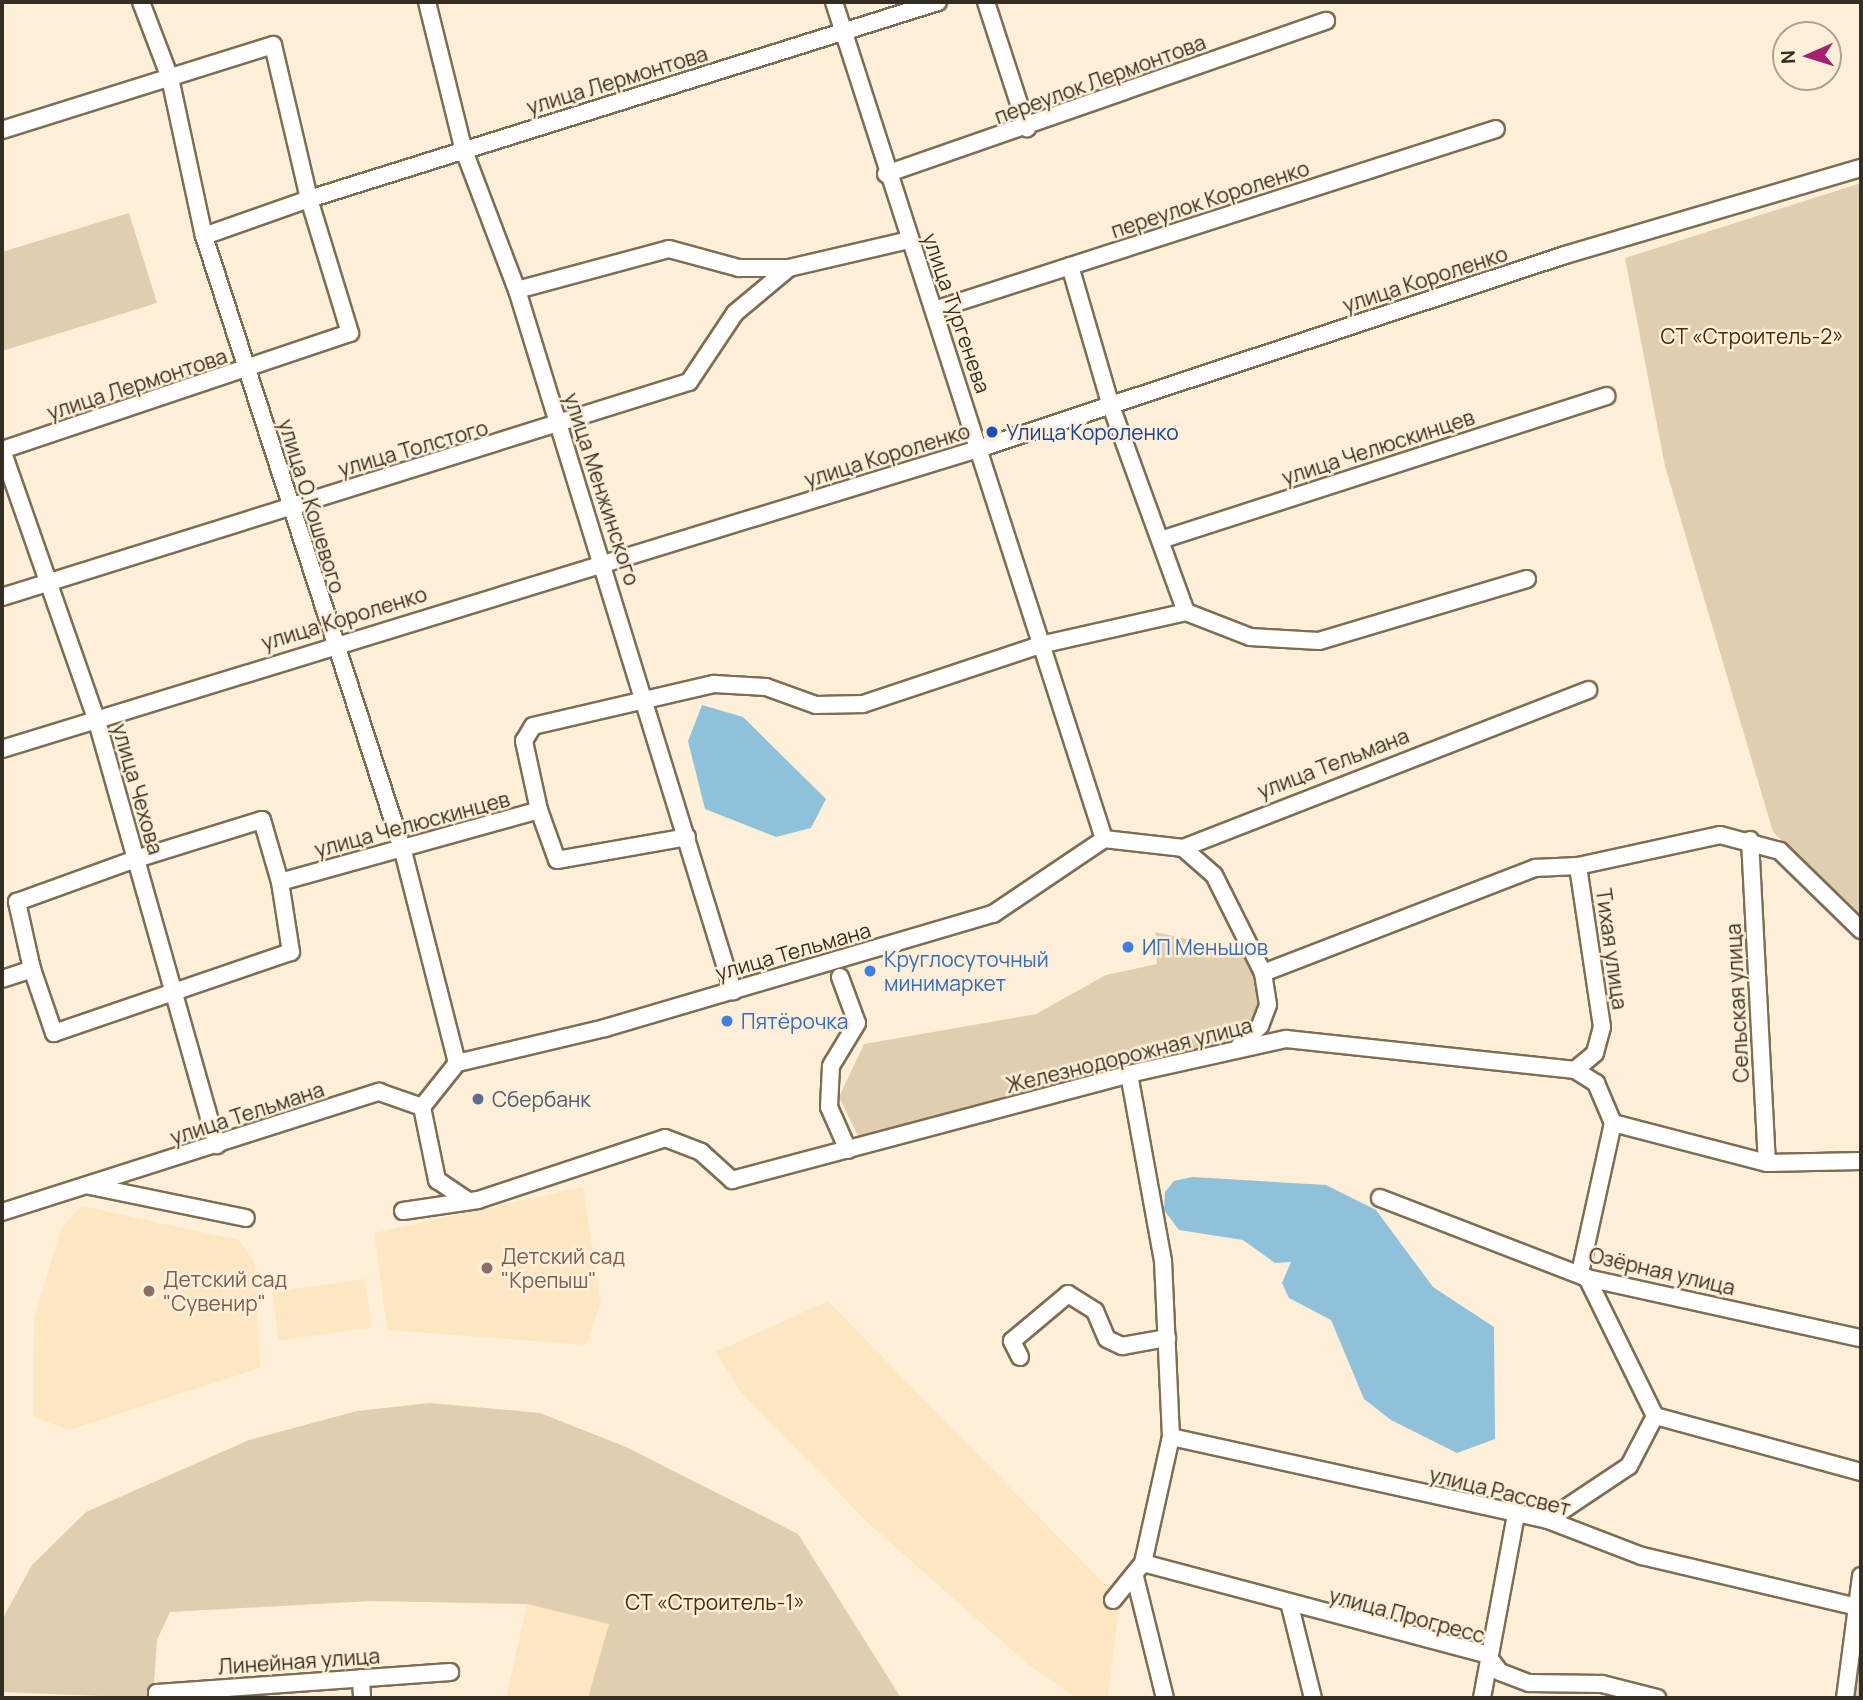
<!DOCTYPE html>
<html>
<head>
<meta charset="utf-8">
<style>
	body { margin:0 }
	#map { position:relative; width:1863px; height:1700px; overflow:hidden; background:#fef0d8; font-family:Manrope,sans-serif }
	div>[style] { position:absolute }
	.built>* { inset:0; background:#fde7c2; transform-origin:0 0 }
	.green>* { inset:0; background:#dfceb0 }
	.water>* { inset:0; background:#90c1db }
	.roads { filter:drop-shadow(2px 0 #7d6e53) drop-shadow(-2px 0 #7d6e53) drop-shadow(0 2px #7d6e53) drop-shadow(0 -2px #7d6e53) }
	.minor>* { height:16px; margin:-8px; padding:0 8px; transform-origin:8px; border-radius:8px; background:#fff }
	.dots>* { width:19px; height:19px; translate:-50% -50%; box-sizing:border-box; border:4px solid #fef0d8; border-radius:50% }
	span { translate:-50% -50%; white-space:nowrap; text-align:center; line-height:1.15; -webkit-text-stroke:5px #fef0d8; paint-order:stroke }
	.street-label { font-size:21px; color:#342e22 }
	.park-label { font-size:21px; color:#3f2d09 }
	.transit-label { font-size:21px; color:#164399 }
	.left { translate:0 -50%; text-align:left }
	.shop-label { font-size:21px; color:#366cbe }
	.service-label { font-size:21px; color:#4e5e75 }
	.education-label { font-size:21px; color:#785e54 }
	.frame { position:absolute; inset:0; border:4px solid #342e22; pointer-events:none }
	.north { position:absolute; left:1772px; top:21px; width:70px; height:70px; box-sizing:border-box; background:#fef0d8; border:2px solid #ada28f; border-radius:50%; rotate:267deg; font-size:19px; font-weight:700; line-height:28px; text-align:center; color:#342e22 }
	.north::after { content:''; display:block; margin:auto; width:24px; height:32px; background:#a5206d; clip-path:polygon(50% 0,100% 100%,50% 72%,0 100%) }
</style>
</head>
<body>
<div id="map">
	<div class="built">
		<i style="clip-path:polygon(583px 1187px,601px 1302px,586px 1345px,387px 1330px,374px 1233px)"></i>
		<i style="clip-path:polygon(82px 1206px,239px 1240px,255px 1263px,260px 1368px,69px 1430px,33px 1417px,34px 1319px,61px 1228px)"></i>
		<i style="left:365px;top:1279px;width:49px;height:94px;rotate:82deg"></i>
		<i style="clip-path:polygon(828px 1301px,1120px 1600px,1108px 1698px,1077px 1698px,1030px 1666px,869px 1524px,739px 1390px,715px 1352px)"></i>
		<i style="clip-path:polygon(527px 1604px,610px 1624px,588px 1698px,506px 1698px)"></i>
	</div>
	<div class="green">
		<i style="clip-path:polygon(1861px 183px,1861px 914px,1773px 832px,1665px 466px,1625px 258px)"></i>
		<i style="clip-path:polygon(129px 213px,157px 303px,2px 351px,2px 252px)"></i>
		<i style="clip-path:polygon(1155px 932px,1249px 953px,1263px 1012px,1239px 1046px,863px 1146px,839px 1097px,864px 1044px,1036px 1014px,1106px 975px,1157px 964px)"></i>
		<i style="clip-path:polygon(430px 1403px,540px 1413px,626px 1447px,798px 1534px,901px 1698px,588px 1698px,609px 1624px,527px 1604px,371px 1601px,170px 1612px,157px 1640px,153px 1698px,2px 1692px,3px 1618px,32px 1565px,86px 1512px,249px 1440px,357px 1411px)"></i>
		<i style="clip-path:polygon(1861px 1601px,1861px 1698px,1845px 1698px)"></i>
	</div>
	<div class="water">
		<i style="clip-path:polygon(702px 705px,743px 717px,826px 799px,811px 828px,776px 837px,705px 809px,688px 741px)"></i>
		<i style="clip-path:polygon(1192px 1177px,1326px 1185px,1376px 1210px,1433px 1287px,1494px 1327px,1495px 1439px,1457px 1453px,1391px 1420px,1364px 1399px,1331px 1320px,1289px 1298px,1282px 1283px,1291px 1262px,1275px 1263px,1243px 1240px,1179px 1230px,1164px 1210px,1165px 1192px,1174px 1181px)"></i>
	</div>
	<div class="roads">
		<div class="minor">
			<i style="left:141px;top:2px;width:81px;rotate:69.1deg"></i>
			<i style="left:170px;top:78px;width:162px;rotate:77.9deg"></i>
			<i style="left:204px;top:236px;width:646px;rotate:72.07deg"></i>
			<i style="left:403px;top:851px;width:219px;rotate:75.7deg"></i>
			<i style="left:427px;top:2px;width:150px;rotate:76.1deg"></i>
			<i style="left:463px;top:148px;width:152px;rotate:69.2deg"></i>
			<i style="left:517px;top:290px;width:734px;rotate:72.87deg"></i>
			<i style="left:834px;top:2px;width:879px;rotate:72.12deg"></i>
			<i style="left:986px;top:2px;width:133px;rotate:72deg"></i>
			<i style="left:2px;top:130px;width:284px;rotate:-17.4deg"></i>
			<i style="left:273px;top:45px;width:158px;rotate:76.8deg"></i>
			<i style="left:309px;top:199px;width:111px;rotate:160.6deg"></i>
			<i style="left:886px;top:174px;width:466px;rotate:-19.2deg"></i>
			<i style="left:1070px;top:266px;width:146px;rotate:73.7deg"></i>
			<i style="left:1111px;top:406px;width:219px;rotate:70deg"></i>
			<i style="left:517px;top:290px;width:157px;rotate:-15.1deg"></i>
			<i style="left:669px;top:249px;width:73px;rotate:15.2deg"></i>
			<i style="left:739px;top:268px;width:50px"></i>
			<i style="left:937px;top:309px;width:587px;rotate:-17.85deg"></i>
			<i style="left:2px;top:450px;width:367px;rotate:-18.6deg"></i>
			<i style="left:350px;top:333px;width:140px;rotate:-107deg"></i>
			<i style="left:309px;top:199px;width:659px;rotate:-17.39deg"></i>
			<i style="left:2px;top:450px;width:284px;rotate:70.7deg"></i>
			<i style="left:96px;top:718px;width:444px;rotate:74.2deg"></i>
			<i style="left:1164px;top:539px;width:465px;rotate:-17.9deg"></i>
			<i style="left:2px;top:597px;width:720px;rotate:-17.38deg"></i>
			<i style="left:689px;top:382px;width:83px;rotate:-56.3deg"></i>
			<i style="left:735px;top:313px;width:70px;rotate:-39.8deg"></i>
			<i style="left:789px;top:268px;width:123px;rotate:-13.1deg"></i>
			<i style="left:1186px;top:612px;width:69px;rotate:21.3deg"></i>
			<i style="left:1250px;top:637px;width:69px;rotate:3.3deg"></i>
			<i style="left:1319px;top:641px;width:217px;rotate:-16.6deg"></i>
			<i style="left:2px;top:749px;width:1024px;rotate:-17.09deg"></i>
			<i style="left:981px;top:448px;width:615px;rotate:-18.29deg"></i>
			<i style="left:1565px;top:255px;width:309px;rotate:-16.4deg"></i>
			<i style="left:539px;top:810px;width:71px;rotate:-102.3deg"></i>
			<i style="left:524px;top:741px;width:17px;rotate:-59deg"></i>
			<i style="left:533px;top:726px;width:186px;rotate:-13.1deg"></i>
			<i style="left:714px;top:684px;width:52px;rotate:3.3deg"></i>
			<i style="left:766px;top:687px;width:53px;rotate:19.8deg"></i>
			<i style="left:816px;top:705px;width:47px;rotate:-1.2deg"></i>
			<i style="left:863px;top:704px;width:187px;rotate:-18.4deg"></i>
			<i style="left:1040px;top:645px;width:150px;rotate:-12.7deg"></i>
			<i style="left:1750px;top:840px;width:323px;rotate:87deg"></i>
			<i style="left:1183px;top:848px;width:41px;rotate:41.1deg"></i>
			<i style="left:1214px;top:875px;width:110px;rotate:63.4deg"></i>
			<i style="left:1263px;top:973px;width:32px;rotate:81deg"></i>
			<i style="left:1268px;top:1005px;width:22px;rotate:111deg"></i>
			<i style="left:1260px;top:1026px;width:29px;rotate:136deg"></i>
			<i style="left:32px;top:969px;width:69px;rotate:-102.6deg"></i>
			<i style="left:17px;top:902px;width:127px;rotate:-19.9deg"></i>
			<i style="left:136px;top:859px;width:132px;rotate:-17.2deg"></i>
			<i style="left:262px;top:820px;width:65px;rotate:73.8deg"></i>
			<i style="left:1263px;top:973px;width:292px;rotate:-21.1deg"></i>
			<i style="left:1535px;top:868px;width:43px;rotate:-2.7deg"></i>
			<i style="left:1578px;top:866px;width:145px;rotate:-12.3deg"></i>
			<i style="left:1720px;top:835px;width:62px;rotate:14.9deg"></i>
			<i style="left:1780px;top:851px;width:113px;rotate:44.3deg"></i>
			<i style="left:840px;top:977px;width:49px;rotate:69.7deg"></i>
			<i style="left:857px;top:1023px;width:50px;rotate:121.2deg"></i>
			<i style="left:831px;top:1066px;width:41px;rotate:92.8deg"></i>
			<i style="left:829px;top:1107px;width:47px;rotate:66.2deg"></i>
			<i style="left:2px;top:979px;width:32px;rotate:-18deg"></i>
			<i style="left:32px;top:969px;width:68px;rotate:71deg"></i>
			<i style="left:54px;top:1033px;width:250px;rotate:-18.9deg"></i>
			<i style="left:291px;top:952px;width:71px;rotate:-98.9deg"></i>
			<i style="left:280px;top:882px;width:269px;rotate:-15.5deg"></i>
			<i style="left:539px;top:810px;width:53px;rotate:70.2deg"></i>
			<i style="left:557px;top:860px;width:132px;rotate:-10deg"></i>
			<i style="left:1575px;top:1070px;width:26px;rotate:-40deg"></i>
			<i style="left:1595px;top:1053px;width:27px;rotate:-75deg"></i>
			<i style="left:1602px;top:1027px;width:163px;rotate:-98.5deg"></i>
			<i style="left:422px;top:1107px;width:56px;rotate:-51.5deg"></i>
			<i style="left:457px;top:1063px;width:152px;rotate:-13.3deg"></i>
			<i style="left:605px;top:1028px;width:404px;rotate:-16.4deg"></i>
			<i style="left:993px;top:914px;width:134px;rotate:-34deg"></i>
			<i style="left:1104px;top:839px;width:80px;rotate:6.5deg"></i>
			<i style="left:1183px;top:848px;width:435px;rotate:-21.3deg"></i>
			<i style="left:422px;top:1107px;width:75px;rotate:78.4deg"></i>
			<i style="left:437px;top:1180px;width:37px;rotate:34deg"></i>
			<i style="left:90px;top:1186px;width:159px;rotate:11.6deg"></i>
			<i style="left:1380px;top:1198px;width:222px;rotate:21.1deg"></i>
			<i style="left:1587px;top:1278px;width:280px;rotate:12.4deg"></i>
			<i style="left:403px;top:1211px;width:76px;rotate:-8.3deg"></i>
			<i style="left:478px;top:1200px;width:197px;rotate:-18.3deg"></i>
			<i style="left:665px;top:1138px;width:39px;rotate:21deg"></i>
			<i style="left:701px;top:1152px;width:42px;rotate:42.1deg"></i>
			<i style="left:732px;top:1180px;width:411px;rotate:-14.9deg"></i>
			<i style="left:1129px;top:1074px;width:161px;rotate:-12.6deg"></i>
			<i style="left:1286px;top:1039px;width:291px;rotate:6.1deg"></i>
			<i style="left:1575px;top:1070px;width:25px;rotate:32deg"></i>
			<i style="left:1596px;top:1083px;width:43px;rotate:67deg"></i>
			<i style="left:1613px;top:1123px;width:159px;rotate:14.6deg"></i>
			<i style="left:1767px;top:1163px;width:94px;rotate:-1.2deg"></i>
			<i style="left:2px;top:1212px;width:396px;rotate:-17.7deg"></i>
			<i style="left:379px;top:1092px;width:46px;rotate:19.2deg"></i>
			<i style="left:1580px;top:1273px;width:154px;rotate:-77.6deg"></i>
			<i style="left:1020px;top:1357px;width:18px;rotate:-117deg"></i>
			<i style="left:1012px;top:1341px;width:73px;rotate:-40deg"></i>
			<i style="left:1068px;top:1294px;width:32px;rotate:32deg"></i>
			<i style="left:1095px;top:1311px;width:30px;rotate:67deg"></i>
			<i style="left:1107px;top:1339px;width:17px;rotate:25deg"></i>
			<i style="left:1122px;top:1346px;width:46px;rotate:-10.1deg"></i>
			<i style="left:1655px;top:1416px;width:213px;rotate:15.2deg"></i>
			<i style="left:1171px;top:1437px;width:386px;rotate:12.4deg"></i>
			<i style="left:1548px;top:1520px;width:101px;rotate:21deg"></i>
			<i style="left:1642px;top:1556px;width:221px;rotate:13.3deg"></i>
			<i style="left:1548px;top:1520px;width:97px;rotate:-33.7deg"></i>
			<i style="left:1629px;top:1466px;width:56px;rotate:-62.5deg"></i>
			<i style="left:1655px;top:1416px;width:154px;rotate:-116.2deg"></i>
			<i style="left:1143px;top:1563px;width:355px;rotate:14.9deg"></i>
			<i style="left:1486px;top:1654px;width:23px;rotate:52deg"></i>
			<i style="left:1500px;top:1672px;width:31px;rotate:21deg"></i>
			<i style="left:1529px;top:1683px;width:73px;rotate:0.8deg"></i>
			<i style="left:1602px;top:1684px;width:57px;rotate:14.3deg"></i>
			<i style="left:1135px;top:1577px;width:125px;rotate:76.1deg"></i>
			<i style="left:1113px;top:1600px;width:48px;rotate:-51deg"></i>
			<i style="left:1143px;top:1563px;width:129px;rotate:-77.5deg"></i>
			<i style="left:1171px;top:1437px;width:176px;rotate:-92.6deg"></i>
			<i style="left:1163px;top:1261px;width:190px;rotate:-100.3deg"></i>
			<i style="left:1290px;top:1606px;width:95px;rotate:76deg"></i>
			<i style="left:361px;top:1678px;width:20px;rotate:87deg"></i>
			<i style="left:157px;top:1698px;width:5px;rotate:-90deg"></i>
			<i style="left:157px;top:1693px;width:294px;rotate:-4.1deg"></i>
			<i style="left:1482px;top:1698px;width:187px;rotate:-79.5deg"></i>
			<i style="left:1845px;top:1698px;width:123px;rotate:-82.5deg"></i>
		</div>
	</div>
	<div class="dots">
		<i style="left:992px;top:432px;background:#1a4fb4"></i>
		<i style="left:1128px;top:947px;background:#3f7fe0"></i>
		<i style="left:870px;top:971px;background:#3f7fe0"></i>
		<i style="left:727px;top:1021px;background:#3f7fe0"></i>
		<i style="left:478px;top:1099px;background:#5c6f8a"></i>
		<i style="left:487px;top:1268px;background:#8d6e63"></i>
		<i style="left:149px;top:1291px;background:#8d6e63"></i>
	</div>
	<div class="street-label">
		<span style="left:1100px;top:79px;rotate:-20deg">переулок Лермонтова</span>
		<span style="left:617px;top:80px;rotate:-17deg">улица Лермонтова</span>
		<span style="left:1210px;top:199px;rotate:-18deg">переулок Короленко</span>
		<span style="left:1425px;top:279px;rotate:-18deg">улица Короленко</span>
		<span style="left:957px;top:313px;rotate:71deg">улица Тургенева</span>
		<span style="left:137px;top:384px;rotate:-18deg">улица Лермонтова</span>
		<span style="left:1378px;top:447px;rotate:-18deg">улица Челюскинцев</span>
		<span style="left:413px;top:448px;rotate:-16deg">улица Толстого</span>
		<span style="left:887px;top:455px;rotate:-17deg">улица Короленко</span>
		<span style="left:602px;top:489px;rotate:72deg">улица Менжинского</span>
		<span style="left:312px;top:506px;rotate:73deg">улица О.Кошевого</span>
		<span style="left:344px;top:618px;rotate:-17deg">улица Короленко</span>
		<span style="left:1333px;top:763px;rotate:-21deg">улица Тельмана</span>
		<span style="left:138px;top:789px;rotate:74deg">улица Чехова</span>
		<span style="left:412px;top:824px;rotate:-15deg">улица Челюскинцев</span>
		<span style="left:1612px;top:949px;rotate:82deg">Тихая улица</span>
		<span style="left:793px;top:951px;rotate:-16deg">улица Тельмана</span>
		<span style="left:1737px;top:1003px;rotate:-93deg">Сельская улица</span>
		<span style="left:1129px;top:1055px;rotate:-14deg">Железнодорожная улица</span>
		<span style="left:247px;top:1113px;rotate:-18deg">улица Тельмана</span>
		<span style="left:1662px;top:1271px;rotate:13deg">Озёрная улица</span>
		<span style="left:1500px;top:1491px;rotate:14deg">улица Рассвет</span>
		<span style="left:1407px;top:1615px;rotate:15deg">улица Прогресс</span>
		<span style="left:299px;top:1661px;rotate:-4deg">Линейная улица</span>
	</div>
	<div class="park-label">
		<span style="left:1752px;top:336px">СТ «Строитель-2»</span>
		<span style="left:715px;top:1602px">СТ «Строитель-1»</span>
	</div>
	<div class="transit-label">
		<span class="left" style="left:1006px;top:432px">Улица Короленко</span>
	</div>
	<div class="shop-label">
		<span class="left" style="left:1142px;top:947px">ИП Меньшов</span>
		<span class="left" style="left:884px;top:971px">Круглосуточный<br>минимаркет</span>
		<span class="left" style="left:741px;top:1021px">Пятёрочка</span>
	</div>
	<div class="service-label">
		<span class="left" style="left:492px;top:1099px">Сбербанк</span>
	</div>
	<div class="education-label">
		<span class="left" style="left:501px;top:1268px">Детский сад<br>"Крепыш"</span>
		<span class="left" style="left:163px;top:1291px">Детский сад<br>"Сувенир"</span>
	</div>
	<div class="frame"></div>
	<div class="north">N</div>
</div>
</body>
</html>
